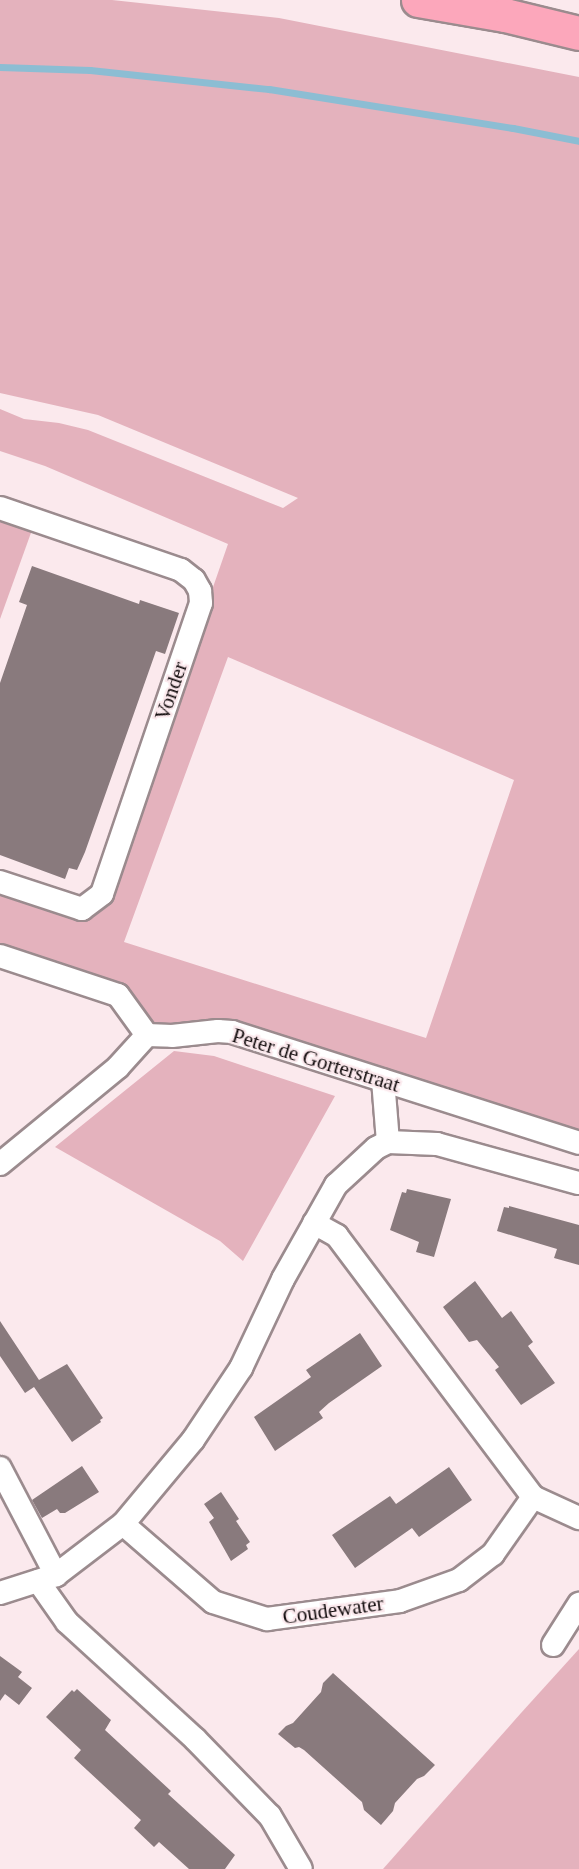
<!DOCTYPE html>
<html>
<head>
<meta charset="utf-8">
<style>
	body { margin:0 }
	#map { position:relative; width:579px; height:1869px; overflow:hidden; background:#fbe9ed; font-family:Georgia,serif }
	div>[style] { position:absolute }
	.green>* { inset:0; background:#e4b2bd }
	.stream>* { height:7px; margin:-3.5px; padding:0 3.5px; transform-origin:3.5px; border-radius:3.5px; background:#8cbdd3 }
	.building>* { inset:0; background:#897a7d }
	.roads { filter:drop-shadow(2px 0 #9b8b8e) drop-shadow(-2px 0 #9b8b8e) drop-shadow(0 2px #9b8b8e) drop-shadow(0 -2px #9b8b8e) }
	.street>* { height:22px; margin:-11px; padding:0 11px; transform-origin:11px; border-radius:11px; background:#fff }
	.highway>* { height:33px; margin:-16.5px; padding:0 16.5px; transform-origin:16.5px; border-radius:16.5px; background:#fca7bb }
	span { translate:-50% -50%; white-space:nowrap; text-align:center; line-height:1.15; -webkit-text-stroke:4.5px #fbe9ed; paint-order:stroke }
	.street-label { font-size:21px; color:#110b0c }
</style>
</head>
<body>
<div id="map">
	<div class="green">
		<i style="clip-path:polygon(evenodd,0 0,112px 0,279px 18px,579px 77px,579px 1135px,246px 1027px,164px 1030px,0 948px,0 890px,105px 898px,228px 544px,45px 466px,0 451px,0 409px,24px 419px,59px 423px,88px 430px,283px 508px,298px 498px,98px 415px,0 393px,0 0,228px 657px,514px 780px,426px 1038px,124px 942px,228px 657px)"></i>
		<i style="clip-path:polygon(0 519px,32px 530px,0 619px)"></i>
		<i style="clip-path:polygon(174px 1051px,214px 1056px,335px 1096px,243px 1261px,220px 1241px,55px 1147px)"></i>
		<i style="clip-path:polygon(579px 1649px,579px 1869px,383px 1869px,521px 1713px)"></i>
	</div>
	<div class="stream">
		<i style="left:0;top:67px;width:90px;rotate:1.9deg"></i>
		<i style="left:90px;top:70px;width:180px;rotate:6.1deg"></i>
		<i style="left:269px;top:89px;width:247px;rotate:9.1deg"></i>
		<i style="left:513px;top:128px;width:67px;rotate:11.1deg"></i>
	</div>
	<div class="building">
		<i style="clip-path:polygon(32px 566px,139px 604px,140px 600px,179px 613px,165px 654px,156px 651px,85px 852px,77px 870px,69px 868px,65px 879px,0 855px,0 683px,27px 605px,19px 602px)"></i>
		<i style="clip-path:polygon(407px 1189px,451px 1199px,434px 1257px,416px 1252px,419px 1242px,390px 1230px,402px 1192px,406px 1193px)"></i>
		<i style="clip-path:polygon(509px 1206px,579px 1225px,579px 1265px,554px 1258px,557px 1249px,497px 1231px,504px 1207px,509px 1208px)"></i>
		<i style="clip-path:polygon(475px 1281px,502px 1318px,511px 1311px,533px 1342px,528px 1346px,555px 1383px,521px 1405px,495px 1370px,499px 1367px,477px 1340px,469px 1342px,443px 1307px)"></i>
		<i style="clip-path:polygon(0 1321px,39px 1380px,67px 1364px,103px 1418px,100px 1420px,101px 1422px,72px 1442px,34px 1387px,25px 1393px,0 1356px)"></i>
		<i style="clip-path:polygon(360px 1333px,382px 1366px,329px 1403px,319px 1412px,323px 1418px,275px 1451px,254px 1417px,311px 1377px,306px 1370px)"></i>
		<i style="clip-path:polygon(82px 1466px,99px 1492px,65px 1513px,60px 1513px,57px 1509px,42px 1518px,32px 1500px)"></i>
		<i style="clip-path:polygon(449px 1467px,472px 1500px,419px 1537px,412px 1528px,355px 1568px,332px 1535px,390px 1496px,396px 1504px)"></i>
		<i style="clip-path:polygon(221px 1492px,239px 1519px,236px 1521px,250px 1542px,246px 1545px,248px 1549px,231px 1561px,209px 1522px,214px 1518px,204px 1504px)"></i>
		<i style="clip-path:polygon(0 1656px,22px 1672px,18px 1677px,32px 1688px,19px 1705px,5px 1694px,0 1701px)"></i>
		<i style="clip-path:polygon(333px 1673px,435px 1765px,424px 1776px,417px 1779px,395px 1803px,393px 1811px,381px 1825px,364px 1810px,362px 1802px,304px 1750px,299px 1747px,295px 1748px,278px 1734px,286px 1726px,293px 1723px,321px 1692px,323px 1683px)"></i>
		<i style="clip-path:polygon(77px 1689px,111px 1720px,105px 1730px,171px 1791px,168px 1794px,235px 1855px,225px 1869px,189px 1869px,159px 1842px,154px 1847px,134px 1828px,141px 1820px,74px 1758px,81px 1750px,46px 1717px,72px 1690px,74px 1692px)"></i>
	</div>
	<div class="roads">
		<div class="street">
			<i style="left:0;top:508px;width:191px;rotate:18.9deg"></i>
			<i style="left:181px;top:570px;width:16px;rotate:38deg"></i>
			<i style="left:194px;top:580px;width:13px;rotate:61deg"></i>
			<i style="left:200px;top:591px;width:12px;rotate:85deg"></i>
			<i style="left:201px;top:603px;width:307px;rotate:108.8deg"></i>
			<i style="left:102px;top:894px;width:25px;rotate:143deg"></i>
			<i style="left:82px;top:909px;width:86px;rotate:-161.8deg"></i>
			<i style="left:0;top:956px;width:124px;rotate:18.3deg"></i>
			<i style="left:118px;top:995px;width:49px;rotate:54.1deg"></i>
			<i style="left:147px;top:1035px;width:25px;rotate:2deg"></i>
			<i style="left:172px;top:1036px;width:46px;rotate:-6.2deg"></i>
			<i style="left:218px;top:1031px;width:14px;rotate:4deg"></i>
			<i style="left:232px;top:1032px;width:364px;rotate:17.7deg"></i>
			<i style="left:388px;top:1142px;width:49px;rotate:2.3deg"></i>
			<i style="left:437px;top:1144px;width:147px;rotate:15.4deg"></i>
			<i style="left:0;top:1164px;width:153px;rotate:-39.4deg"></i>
			<i style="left:118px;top:1067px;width:43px;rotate:-47.8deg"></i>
			<i style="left:314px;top:1223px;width:26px;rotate:29deg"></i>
			<i style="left:337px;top:1236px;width:326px;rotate:53.1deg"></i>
			<i style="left:533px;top:1497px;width:51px;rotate:24.5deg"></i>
			<i style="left:0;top:1468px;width:121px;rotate:62.4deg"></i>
			<i style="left:123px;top:1524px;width:119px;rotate:40.9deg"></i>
			<i style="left:213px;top:1602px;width:57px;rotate:17.5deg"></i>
			<i style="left:267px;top:1619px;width:134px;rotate:-7.7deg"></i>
			<i style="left:400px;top:1601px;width:63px;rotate:-19.6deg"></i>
			<i style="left:459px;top:1580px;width:43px;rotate:-37.4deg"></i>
			<i style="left:493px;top:1554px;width:70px;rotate:-54.9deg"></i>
			<i style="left:38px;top:1581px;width:50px;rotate:54.7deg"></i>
			<i style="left:67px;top:1622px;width:173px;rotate:42.4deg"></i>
			<i style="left:195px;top:1739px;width:107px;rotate:45.8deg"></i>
			<i style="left:270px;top:1816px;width:61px;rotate:59.7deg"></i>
			<i style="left:0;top:1593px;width:59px;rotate:-17.8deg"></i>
			<i style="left:56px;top:1575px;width:84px;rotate:-37.3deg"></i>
			<i style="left:123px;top:1524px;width:109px;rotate:-50.2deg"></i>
			<i style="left:193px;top:1440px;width:87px;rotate:-56.3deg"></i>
			<i style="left:241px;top:1368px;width:98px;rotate:-64.7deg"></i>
			<i style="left:283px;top:1279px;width:108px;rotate:-60.6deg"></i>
			<i style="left:336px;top:1185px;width:54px;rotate:-42.8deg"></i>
			<i style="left:376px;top:1148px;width:13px;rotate:-27deg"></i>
			<i style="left:388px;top:1142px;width:62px;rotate:-94.6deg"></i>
			<i style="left:553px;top:1645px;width:49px;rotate:-57.6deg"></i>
		</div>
		<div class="highway">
			<i style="left:418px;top:0;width:88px;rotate:9.8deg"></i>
			<i style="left:505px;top:15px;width:76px;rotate:13.7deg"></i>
		</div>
	</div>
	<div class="street-label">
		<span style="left:171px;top:691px;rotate:-71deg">Vonder</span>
		<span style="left:316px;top:1060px;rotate:17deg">Peter de Gorterstraat</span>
		<span style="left:333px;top:1610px;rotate:-8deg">Coudewater</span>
	</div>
</div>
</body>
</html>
